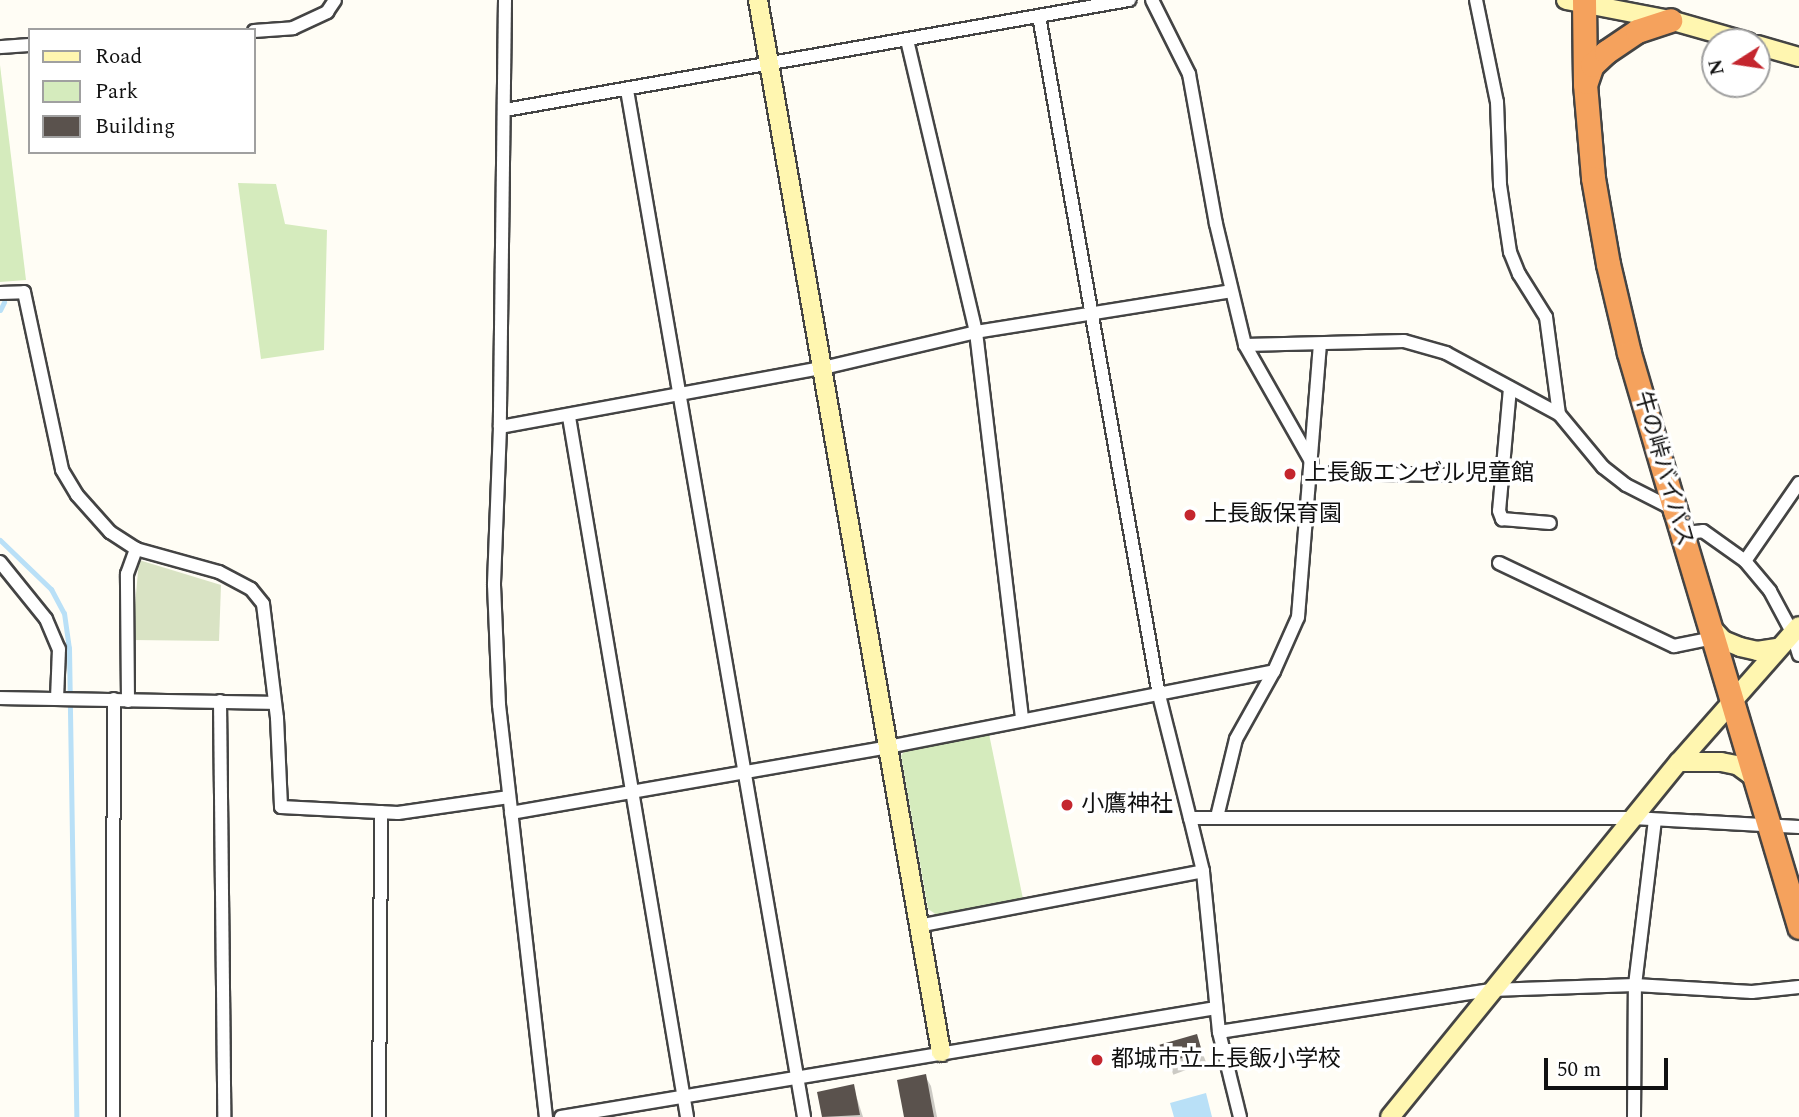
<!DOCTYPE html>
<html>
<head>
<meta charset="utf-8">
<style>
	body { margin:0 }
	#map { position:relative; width:1799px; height:1117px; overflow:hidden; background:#fffdf5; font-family:Spectral,"Noto Sans JP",serif }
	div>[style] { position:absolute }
	.green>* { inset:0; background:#d5ebbd }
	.cemetery>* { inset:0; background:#d9e3c4 }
	.water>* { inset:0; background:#b9e0f7 }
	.shadow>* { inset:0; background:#0003; transform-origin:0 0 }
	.stream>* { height:5px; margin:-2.5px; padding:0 2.5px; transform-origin:2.5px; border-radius:2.5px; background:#b9e0f7 }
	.building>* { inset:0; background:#5a524d; transform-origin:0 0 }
	.roads { filter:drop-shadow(2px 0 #444) drop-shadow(-2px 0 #444) drop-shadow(0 2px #444) drop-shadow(0 -2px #444) }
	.street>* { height:12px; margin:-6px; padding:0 6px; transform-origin:6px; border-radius:6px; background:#fff }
	.secondary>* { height:18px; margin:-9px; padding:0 9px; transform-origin:9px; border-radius:9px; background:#fff6b0 }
	.highway>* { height:23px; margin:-11.5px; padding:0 11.5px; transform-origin:11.5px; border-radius:11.5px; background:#f5a25d }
	.dots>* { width:19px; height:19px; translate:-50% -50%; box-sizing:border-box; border:4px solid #fff; border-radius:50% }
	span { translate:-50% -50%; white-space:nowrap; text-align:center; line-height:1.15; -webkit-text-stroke:7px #fff; paint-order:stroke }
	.street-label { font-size:23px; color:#111 }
	.poi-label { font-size:23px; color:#111 }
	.left { translate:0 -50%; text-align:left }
	.legend { position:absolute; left:28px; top:28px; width:228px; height:126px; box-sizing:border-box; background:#fff; border:2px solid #a0a0a0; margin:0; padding:9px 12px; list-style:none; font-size:21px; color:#111 }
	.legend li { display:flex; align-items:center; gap:14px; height:35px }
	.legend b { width:35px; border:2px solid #a0a0a0 }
	.north { position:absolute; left:1701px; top:28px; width:70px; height:70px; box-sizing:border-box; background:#fff; border:2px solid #a0a0a0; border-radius:50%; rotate:258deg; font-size:19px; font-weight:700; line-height:28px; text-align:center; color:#111 }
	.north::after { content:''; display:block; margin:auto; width:24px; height:32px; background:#c4262e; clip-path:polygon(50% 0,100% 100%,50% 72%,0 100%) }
	.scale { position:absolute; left:1544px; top:1058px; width:124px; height:32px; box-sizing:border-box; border:4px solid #111; border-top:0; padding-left:9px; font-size:21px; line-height:24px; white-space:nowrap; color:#111; -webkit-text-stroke:5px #fff; paint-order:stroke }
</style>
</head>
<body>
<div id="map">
	<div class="green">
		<i style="clip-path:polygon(0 65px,26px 280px,0 282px)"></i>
		<i style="clip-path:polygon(238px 183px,276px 184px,285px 224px,327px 230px,324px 350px,261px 359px)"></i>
		<i style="clip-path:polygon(989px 734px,1023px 899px,937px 915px,928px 909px,901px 756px,905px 750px)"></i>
	</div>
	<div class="cemetery">
		<i style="clip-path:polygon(139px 560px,221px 585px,219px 641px,132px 640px)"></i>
	</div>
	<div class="water">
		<i style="clip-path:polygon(1206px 1093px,1212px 1117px,1174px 1117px,1170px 1103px)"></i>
	</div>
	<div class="shadow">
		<i style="left:1196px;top:1036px;width:28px;height:35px;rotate:69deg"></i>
		<i style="clip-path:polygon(925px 1076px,931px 1086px,937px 1117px,906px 1117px)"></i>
		<i style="clip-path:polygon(853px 1086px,863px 1117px,824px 1117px,819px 1093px)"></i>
	</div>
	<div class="stream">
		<i style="left:0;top:310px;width:9px;rotate:-63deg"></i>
		<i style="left:0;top:540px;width:71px;rotate:43.9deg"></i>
		<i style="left:51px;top:589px;width:27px;rotate:62deg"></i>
		<i style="left:64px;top:613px;width:35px;rotate:82deg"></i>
		<i style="left:69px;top:648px;width:469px;rotate:89.1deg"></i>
	</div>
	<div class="building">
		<i style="left:1197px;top:1034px;width:19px;height:39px;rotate:74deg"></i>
		<i style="clip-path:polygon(926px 1074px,934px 1117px,904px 1117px,897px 1080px)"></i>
		<i style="clip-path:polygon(854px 1084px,860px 1115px,822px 1117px,817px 1092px)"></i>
	</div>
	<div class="roads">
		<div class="street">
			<i style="left:505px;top:0;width:427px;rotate:90.7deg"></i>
			<i style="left:500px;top:427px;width:158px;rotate:92.2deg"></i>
			<i style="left:494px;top:585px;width:120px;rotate:87.6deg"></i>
			<i style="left:499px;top:705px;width:415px;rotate:83.5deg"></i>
			<i style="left:1152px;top:0;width:83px;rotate:63.4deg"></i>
			<i style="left:1189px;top:74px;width:152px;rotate:79.8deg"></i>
			<i style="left:1216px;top:224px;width:124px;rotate:76.5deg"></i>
			<i style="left:1245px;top:345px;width:136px;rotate:60.4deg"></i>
			<i style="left:1476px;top:0;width:104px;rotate:78.4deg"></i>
			<i style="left:1497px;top:102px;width:83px;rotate:87.9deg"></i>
			<i style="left:1500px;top:185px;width:68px;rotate:81.5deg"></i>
			<i style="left:1510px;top:252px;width:24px;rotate:68deg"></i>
			<i style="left:1519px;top:274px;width:51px;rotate:57.9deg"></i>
			<i style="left:1546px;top:317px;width:98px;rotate:82.4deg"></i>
			<i style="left:1039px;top:16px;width:690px;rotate:79.98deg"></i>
			<i style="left:1159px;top:695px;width:127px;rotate:75.9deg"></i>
			<i style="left:254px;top:31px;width:39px;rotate:-4deg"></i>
			<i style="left:293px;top:28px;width:38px;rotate:-25deg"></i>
			<i style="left:327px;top:12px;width:14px;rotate:-56deg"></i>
			<i style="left:907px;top:40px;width:300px;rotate:76.7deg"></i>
			<i style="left:976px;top:332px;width:391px;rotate:83.2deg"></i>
			<i style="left:0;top:47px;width:30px;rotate:-4deg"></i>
			<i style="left:627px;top:90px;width:1042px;rotate:80.22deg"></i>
			<i style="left:505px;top:110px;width:634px;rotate:-10deg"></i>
			<i style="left:0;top:293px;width:24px;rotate:-2deg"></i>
			<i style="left:24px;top:292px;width:182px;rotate:77.9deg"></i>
			<i style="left:62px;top:470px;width:29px;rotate:59deg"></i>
			<i style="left:77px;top:495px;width:50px;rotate:48.3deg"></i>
			<i style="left:110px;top:532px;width:31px;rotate:33deg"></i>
			<i style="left:136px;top:549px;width:86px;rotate:15.5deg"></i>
			<i style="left:219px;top:572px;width:36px;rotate:28deg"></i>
			<i style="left:251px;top:589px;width:19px;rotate:51deg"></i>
			<i style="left:263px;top:604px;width:115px;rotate:83deg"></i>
			<i style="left:277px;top:718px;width:89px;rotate:87.4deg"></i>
			<i style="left:281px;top:807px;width:117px;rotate:2.9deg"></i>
			<i style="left:398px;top:813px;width:112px;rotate:-8.2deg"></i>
			<i style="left:1245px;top:345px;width:159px;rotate:-1.4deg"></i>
			<i style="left:1404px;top:341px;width:44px;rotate:15.9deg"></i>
			<i style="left:1446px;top:353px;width:128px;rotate:28.4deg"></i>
			<i style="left:1559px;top:414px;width:69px;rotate:50.3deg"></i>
			<i style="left:1603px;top:467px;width:29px;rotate:38deg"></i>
			<i style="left:1626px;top:485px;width:55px;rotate:27deg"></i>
			<i style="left:1510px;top:388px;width:123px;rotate:95.1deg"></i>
			<i style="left:1499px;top:511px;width:9px;rotate:69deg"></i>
			<i style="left:1502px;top:519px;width:48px;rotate:4.8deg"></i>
			<i style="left:569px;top:417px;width:710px;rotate:80.43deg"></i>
			<i style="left:500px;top:427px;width:328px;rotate:-10.4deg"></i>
			<i style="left:823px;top:368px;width:157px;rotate:-13.2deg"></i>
			<i style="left:976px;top:332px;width:258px;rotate:-9.1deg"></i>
			<i style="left:1311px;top:473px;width:139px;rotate:0.8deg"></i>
			<i style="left:1682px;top:533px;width:21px;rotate:-5deg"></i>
			<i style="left:1703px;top:531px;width:52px;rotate:35.5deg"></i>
			<i style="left:1745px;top:561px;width:39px;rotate:50deg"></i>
			<i style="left:1770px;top:591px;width:47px;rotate:61.8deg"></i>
			<i style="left:1792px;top:632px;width:24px;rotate:73deg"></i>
			<i style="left:1745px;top:561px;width:95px;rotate:-55.3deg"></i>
			<i style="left:0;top:562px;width:73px;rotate:51.1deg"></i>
			<i style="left:46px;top:619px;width:33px;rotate:67deg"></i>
			<i style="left:59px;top:649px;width:49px;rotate:92.3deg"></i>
			<i style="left:1499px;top:563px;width:194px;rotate:25.4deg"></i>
			<i style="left:1674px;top:646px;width:41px;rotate:-11.3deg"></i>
			<i style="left:0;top:698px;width:274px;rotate:1deg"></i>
			<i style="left:128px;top:701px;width:127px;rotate:-90.5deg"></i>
			<i style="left:127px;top:574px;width:27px;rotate:-70deg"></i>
			<i style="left:220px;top:701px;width:416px;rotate:89.4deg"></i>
			<i style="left:511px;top:813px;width:383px;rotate:-9.9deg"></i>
			<i style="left:888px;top:747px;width:393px;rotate:-11.1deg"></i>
			<i style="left:1217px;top:817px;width:80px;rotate:-76.3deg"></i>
			<i style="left:1236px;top:739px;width:78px;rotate:-60.8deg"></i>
			<i style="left:1274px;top:671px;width:59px;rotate:-66deg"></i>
			<i style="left:1298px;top:617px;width:273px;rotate:-85.4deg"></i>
			<i style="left:918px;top:926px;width:290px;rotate:-10.9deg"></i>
			<i style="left:1219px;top:1032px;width:275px;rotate:-8.8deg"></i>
			<i style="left:1491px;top:990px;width:144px;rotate:-2deg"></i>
			<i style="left:1635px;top:985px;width:117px;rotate:3.4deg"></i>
			<i style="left:1752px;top:992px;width:47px;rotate:-6.1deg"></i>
			<i style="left:113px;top:1117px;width:418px;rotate:-89.9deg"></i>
			<i style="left:379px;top:1117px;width:305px;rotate:-89.6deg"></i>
			<i style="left:561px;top:1117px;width:664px;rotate:-9.45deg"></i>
			<i style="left:1240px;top:1117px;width:88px;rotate:-103.9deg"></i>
			<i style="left:1219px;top:1032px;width:162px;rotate:-95.7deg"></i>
			<i style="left:1203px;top:871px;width:55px;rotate:-103.8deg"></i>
			<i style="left:1190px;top:818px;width:443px"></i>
			<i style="left:1633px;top:818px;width:166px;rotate:3.1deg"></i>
			<i style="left:1634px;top:1117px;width:132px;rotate:-89.6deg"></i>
			<i style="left:1635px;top:985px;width:166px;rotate:-83.1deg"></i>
		</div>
		<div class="secondary">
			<i style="left:758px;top:0;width:1068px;rotate:80.13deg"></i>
			<i style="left:1566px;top:0;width:106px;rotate:10.9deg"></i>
			<i style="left:1670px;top:20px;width:81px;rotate:15.8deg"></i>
			<i style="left:1757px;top:45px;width:44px;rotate:15.9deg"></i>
			<i style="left:1711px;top:627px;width:18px;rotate:47deg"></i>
			<i style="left:1723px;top:640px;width:18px;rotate:22deg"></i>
			<i style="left:1740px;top:647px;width:17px;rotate:13deg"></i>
			<i style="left:1757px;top:651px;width:20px;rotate:-9deg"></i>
			<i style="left:1679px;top:762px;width:42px"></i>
			<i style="left:1721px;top:762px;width:16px;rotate:11deg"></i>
			<i style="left:1737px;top:765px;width:22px;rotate:36deg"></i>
			<i style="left:1390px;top:1117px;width:458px;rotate:-50.9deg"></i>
			<i style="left:1679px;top:762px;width:181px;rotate:-48.6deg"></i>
		</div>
		<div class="highway">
			<i style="left:1584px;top:0;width:84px;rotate:89.3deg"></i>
			<i style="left:1585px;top:84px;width:94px;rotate:85.1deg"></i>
			<i style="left:1593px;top:178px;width:87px;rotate:80.1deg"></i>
			<i style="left:1608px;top:264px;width:91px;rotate:76.7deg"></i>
			<i style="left:1629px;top:353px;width:164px;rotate:73.7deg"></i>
			<i style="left:1675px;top:510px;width:435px;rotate:73.4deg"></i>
			<i style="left:1586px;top:82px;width:18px;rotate:-71deg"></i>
			<i style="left:1592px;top:65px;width:19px;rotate:-43deg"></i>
			<i style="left:1606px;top:52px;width:37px;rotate:-34deg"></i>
			<i style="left:1637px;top:31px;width:35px;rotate:-18deg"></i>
		</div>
	</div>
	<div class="dots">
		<i style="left:1290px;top:474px;background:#c4262e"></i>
		<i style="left:1190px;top:515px;background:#c4262e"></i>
		<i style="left:1067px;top:805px;background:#c4262e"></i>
		<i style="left:1097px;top:1060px;background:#c4262e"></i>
	</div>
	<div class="street-label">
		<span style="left:1663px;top:469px;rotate:74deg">牛の峠バイパス</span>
	</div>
	<div class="poi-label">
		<span class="left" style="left:1304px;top:474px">上長飯エンゼル児童館</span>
		<span class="left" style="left:1204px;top:515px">上長飯保育園</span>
		<span class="left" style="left:1081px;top:805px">小鷹神社</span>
		<span class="left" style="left:1111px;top:1060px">都城市立上長飯小学校</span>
	</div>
	<ul class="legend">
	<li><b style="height:9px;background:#fff6b0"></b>Road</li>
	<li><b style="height:19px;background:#d5ebbd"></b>Park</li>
	<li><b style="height:19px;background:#5a524d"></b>Building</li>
	</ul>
	<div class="north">N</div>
	<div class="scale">50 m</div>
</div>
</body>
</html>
